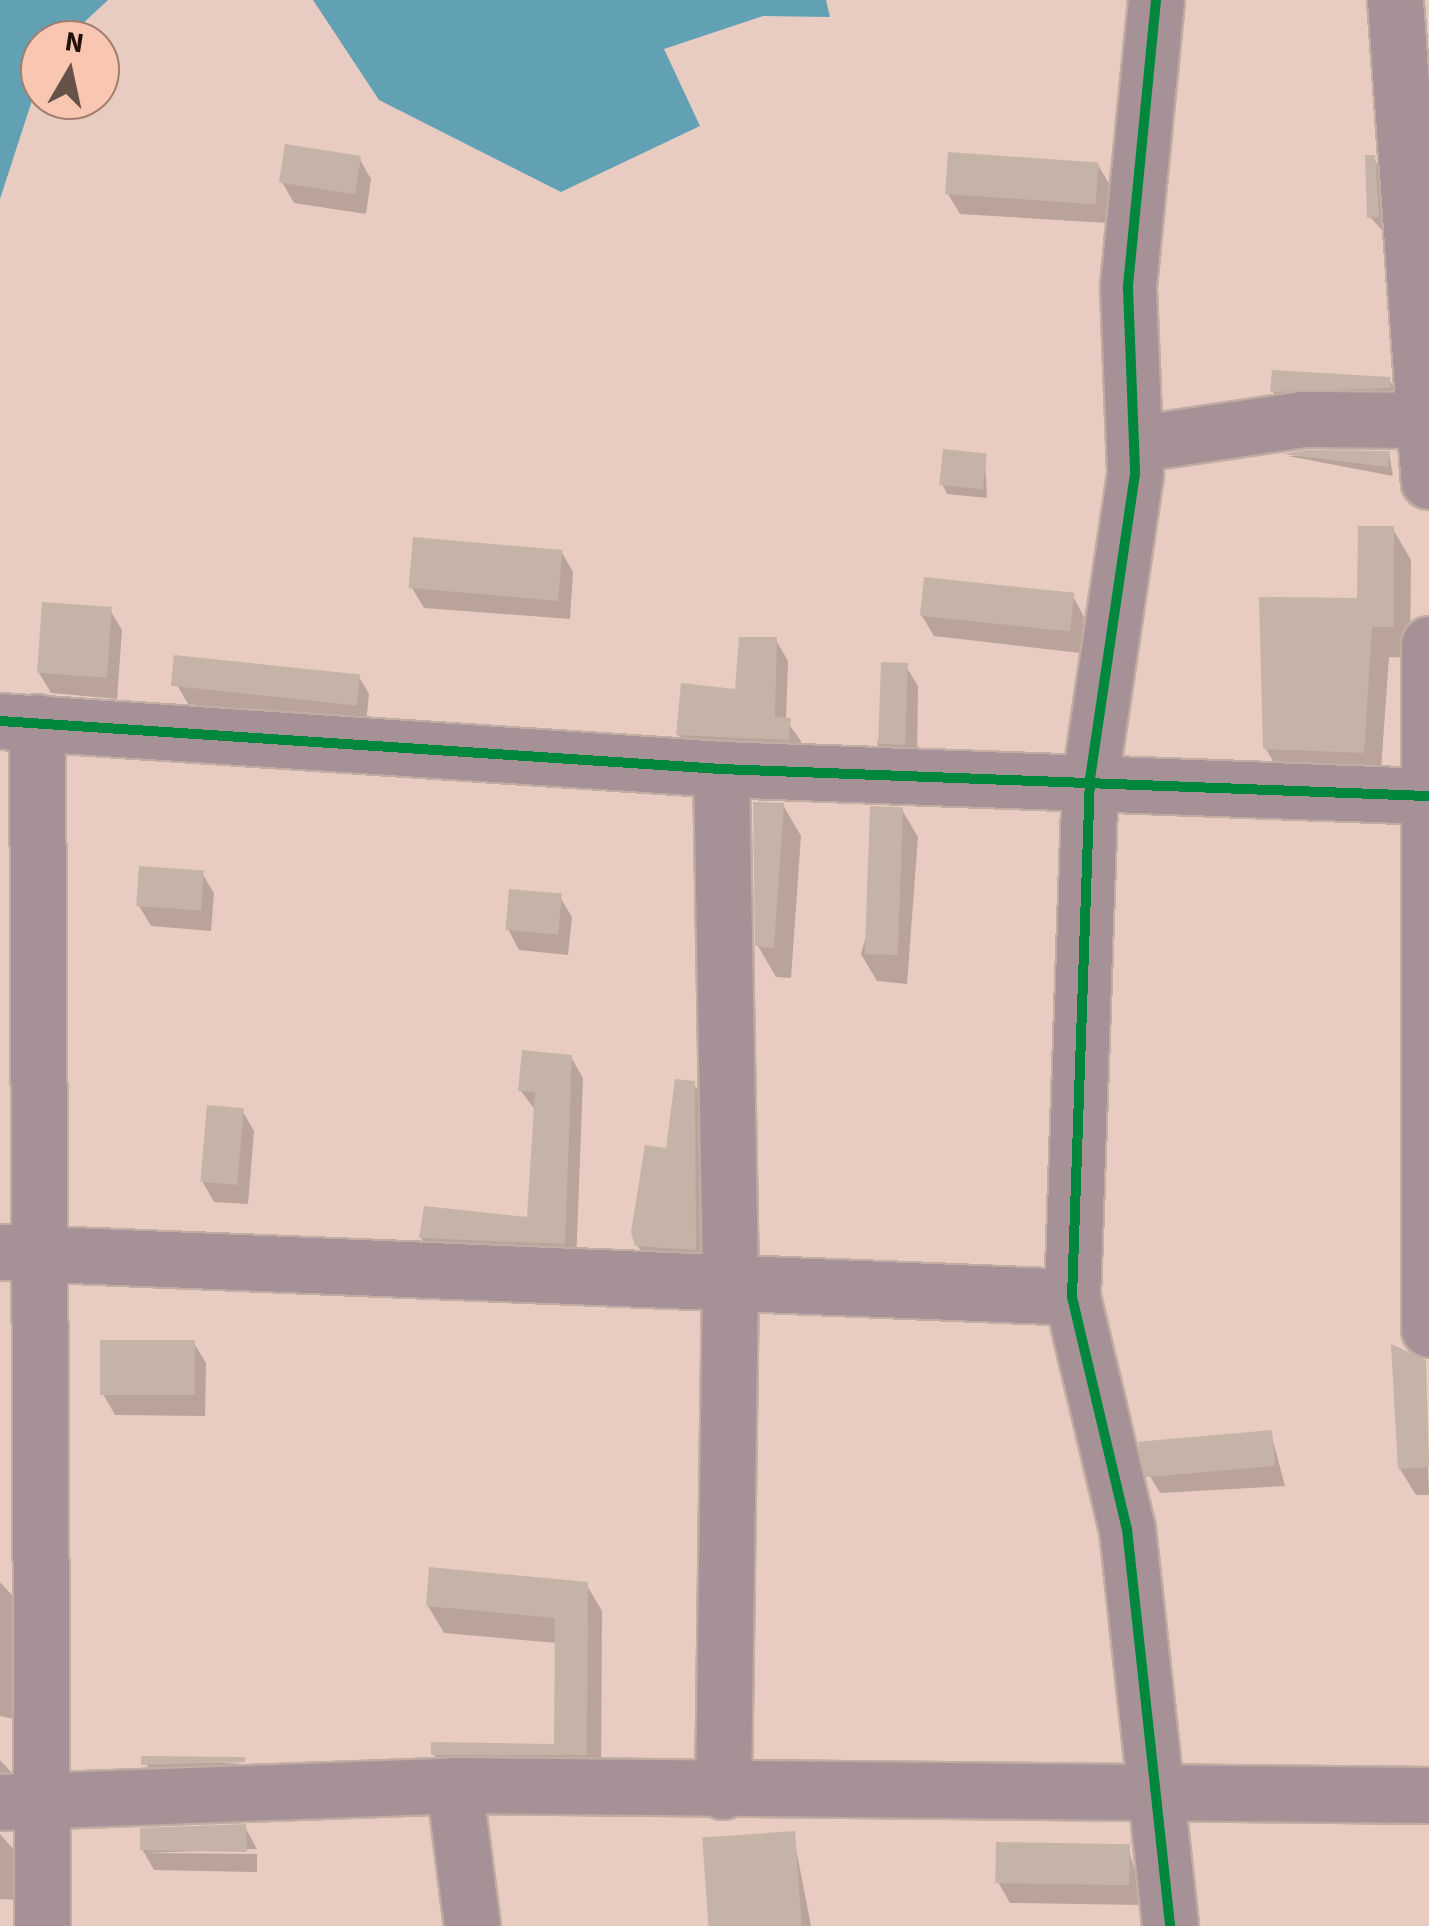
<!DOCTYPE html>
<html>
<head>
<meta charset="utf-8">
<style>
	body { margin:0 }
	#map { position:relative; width:1429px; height:1926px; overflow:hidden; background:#e8ccc1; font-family:"Source Sans 3",sans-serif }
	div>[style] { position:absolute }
	.water>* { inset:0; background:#62a1b4 }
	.shadow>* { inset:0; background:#0003 }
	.building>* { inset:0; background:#c6b3a7; transform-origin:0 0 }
	.roads { filter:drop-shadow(2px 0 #c1aca3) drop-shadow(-2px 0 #c1aca3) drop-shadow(0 2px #c1aca3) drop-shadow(0 -2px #c1aca3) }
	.minor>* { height:55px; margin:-27.5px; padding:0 27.5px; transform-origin:27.5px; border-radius:27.5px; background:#a69296 }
	.cycleway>* { height:10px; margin:-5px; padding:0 5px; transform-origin:5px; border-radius:5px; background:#00873e }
	span { translate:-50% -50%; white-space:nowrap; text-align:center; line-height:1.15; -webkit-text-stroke:8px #f8c6b1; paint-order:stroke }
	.north { position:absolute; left:20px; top:20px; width:100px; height:100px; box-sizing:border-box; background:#f8c6b1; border:2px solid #a27e6e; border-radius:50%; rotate:9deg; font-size:28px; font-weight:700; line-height:40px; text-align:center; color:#22110a }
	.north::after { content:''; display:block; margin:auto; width:35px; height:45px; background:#67524a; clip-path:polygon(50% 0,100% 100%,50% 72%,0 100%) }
</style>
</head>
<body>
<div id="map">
	<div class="water">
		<i style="clip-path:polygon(0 0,108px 0,65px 40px,40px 40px,40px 76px,0 199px)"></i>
		<i style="clip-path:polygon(313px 0,826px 0,830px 17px,763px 16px,664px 49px,700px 126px,561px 192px,379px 100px)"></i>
	</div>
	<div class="shadow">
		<i style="clip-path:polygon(1373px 157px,1385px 178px,1389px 238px,1370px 217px)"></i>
		<i style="clip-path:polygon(359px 158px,371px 179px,366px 214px,294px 203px,282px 182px)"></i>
		<i style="clip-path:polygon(1098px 165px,1110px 185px,1107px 223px,960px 214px,948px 194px)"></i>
		<i style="clip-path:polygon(1389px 379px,1399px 396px,1283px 408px,1273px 392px)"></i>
		<i style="clip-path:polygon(1389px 453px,1393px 476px,1288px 456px)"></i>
		<i style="clip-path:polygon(985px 457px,987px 498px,947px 494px,942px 484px)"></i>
		<i style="clip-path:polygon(1393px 529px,1411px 560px,1410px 658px,1389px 657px,1380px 784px,1284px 780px,1266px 749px,1360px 600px)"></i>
		<i style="clip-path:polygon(561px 551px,573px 572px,570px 619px,424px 608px,412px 588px)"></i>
		<i style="clip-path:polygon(1073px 596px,1084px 617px,1080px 653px,934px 636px,922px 616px)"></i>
		<i style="clip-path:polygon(110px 610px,122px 630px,117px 699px,51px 693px,39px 673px)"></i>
		<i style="clip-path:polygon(776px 640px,788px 661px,786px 720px,801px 741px,800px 760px,690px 755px,678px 734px,737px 691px)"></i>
		<i style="clip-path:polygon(906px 666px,918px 686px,917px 765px,889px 764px,877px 743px)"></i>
		<i style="clip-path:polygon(358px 675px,369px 694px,366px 724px,188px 704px,177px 685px)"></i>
		<i style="clip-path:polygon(783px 805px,801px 836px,791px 978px,776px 977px,758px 946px)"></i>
		<i style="clip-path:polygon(902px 810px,918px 837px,907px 984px,877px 981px,861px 954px)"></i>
		<i style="clip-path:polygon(202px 873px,214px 893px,211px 931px,151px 926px,139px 906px)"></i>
		<i style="clip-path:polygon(560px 897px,572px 917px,568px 955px,519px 950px,508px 929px)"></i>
		<i style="clip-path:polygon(571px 1057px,583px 1078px,576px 1264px,433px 1258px,421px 1238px,530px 1220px,536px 1111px,520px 1090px)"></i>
		<i style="clip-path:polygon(694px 1084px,705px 1103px,705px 1268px,649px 1264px,637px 1245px)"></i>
		<i style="clip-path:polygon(242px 1110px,254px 1131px,248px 1204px,214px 1202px,202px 1181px)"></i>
		<i style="clip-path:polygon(194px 1343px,206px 1363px,205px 1416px,115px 1415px,103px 1394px)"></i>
		<i style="clip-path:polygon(1424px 1362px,1429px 1495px,1416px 1495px,1400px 1469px)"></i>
		<i style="clip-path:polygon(1271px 1433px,1285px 1486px,1160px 1493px,1148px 1473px)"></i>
		<i style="clip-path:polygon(0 1582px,22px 1606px,23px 1721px,0 1716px)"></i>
		<i style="clip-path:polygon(586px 1584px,602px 1611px,601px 1781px,449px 1781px,434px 1754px,556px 1746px,557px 1643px,444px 1633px,428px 1606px)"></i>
		<i style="clip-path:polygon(144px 1758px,244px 1764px,254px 1782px,156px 1785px)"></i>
		<i style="clip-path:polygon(0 1760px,23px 1785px,0 1800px)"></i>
		<i style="clip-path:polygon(245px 1827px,257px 1849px,146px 1853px,257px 1854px,257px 1872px,154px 1870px,142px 1849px)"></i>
		<i style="clip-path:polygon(793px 1833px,811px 1926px,716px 1926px)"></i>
		<i style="clip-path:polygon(0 1834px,23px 1860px,23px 1900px,0 1899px)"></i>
		<i style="clip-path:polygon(1128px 1846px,1144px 1905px,1010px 1903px,998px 1882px)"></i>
	</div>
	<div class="building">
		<i style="left:285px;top:144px;width:77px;height:39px;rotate:9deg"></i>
		<i style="left:948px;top:152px;width:151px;height:42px;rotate:4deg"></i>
		<i style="clip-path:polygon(1365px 155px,1375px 155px,1379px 217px,1367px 218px)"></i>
		<i style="clip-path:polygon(1272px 370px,1390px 377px,1391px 388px,1270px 392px)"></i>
		<i style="left:943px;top:449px;width:44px;height:36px;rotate:6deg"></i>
		<i style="clip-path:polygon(1390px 451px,1388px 467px,1283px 454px,1305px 450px)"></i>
		<i style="clip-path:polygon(1358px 526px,1394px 526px,1394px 627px,1372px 627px,1364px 753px,1263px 749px,1259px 597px,1357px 598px)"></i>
		<i style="left:413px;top:537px;width:150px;height:51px;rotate:5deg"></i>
		<i style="left:924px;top:577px;width:151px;height:39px;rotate:6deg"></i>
		<i style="left:42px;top:602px;width:70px;height:71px;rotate:4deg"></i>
		<i style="clip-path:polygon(739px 637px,777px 637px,775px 717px,791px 718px,789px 740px,676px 735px,681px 683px,735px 689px)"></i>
		<i style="left:174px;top:655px;width:187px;height:31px;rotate:6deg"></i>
		<i style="left:881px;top:662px;width:27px;height:82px;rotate:2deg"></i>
		<i style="clip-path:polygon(753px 802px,784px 803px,774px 948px,755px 946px)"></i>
		<i style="left:870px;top:806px;width:33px;height:148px;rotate:2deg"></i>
		<i style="left:139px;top:866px;width:65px;height:40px;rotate:4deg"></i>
		<i style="left:509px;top:889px;width:53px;height:41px;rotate:5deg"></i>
		<i style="clip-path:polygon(522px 1050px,572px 1055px,565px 1244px,419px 1238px,424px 1206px,527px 1217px,535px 1092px,518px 1091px)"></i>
		<i style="clip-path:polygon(675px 1079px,695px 1081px,696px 1250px,635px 1246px,631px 1232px,645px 1145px,666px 1148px)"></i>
		<i style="left:207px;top:1105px;width:37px;height:77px;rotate:5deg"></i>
		<i style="left:100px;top:1340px;width:95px;height:55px"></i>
		<i style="clip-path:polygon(1391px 1344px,1426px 1360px,1429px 1467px,1398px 1469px)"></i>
		<i style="left:1272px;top:1430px;width:36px;height:134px;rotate:85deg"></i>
		<i style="clip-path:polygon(429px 1567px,588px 1582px,587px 1755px,431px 1755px,431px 1742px,554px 1744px,555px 1618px,426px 1606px)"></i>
		<i style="clip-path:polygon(141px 1756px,245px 1757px,245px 1762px,141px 1765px)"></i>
		<i style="clip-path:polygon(246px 1824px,247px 1852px,140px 1850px,140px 1828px)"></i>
		<i style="left:795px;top:1831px;width:95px;height:93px;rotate:86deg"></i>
		<i style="left:996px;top:1842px;width:134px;height:41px;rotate:1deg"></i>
	</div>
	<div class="roads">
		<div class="minor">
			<i style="left:1156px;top:0;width:289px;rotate:95.6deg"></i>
			<i style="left:1128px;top:288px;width:186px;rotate:87.8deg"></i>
			<i style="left:1135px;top:474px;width:306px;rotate:98.4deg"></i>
			<i style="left:1090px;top:777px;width:520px;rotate:91.98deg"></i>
			<i style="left:1072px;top:1297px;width:238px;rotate:76.7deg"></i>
			<i style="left:1127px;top:1529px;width:399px;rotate:83.8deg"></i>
			<i style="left:1395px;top:0;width:482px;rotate:86deg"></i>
			<i style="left:1134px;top:444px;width:171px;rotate:-8.4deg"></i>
			<i style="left:1303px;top:419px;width:126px;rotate:0.5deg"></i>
			<i style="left:1429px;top:644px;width:685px;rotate:90deg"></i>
			<i style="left:0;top:721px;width:723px;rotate:3.81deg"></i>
			<i style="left:721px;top:769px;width:708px;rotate:2.19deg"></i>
			<i style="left:37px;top:722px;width:1204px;rotate:89.76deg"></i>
			<i style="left:721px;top:769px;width:508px;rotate:88.99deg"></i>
			<i style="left:730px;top:1277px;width:514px;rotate:90.78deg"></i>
			<i style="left:0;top:1252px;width:1073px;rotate:2.4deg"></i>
			<i style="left:454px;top:1785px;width:142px;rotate:82.7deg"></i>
			<i style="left:0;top:1802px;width:454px;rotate:-2.1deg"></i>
			<i style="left:454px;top:1785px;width:975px;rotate:0.59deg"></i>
		</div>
	</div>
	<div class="cycleway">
		<i style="left:1156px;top:0;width:289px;rotate:95.6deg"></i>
		<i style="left:1128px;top:288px;width:186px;rotate:87.8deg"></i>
		<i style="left:1135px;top:474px;width:306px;rotate:98.4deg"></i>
		<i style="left:1090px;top:777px;width:520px;rotate:91.98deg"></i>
		<i style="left:1072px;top:1297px;width:238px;rotate:76.7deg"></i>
		<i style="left:1127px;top:1529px;width:399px;rotate:83.8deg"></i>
		<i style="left:0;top:721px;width:723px;rotate:3.81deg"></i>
		<i style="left:721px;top:769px;width:708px;rotate:2.19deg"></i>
	</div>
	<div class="north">N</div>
</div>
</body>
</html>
